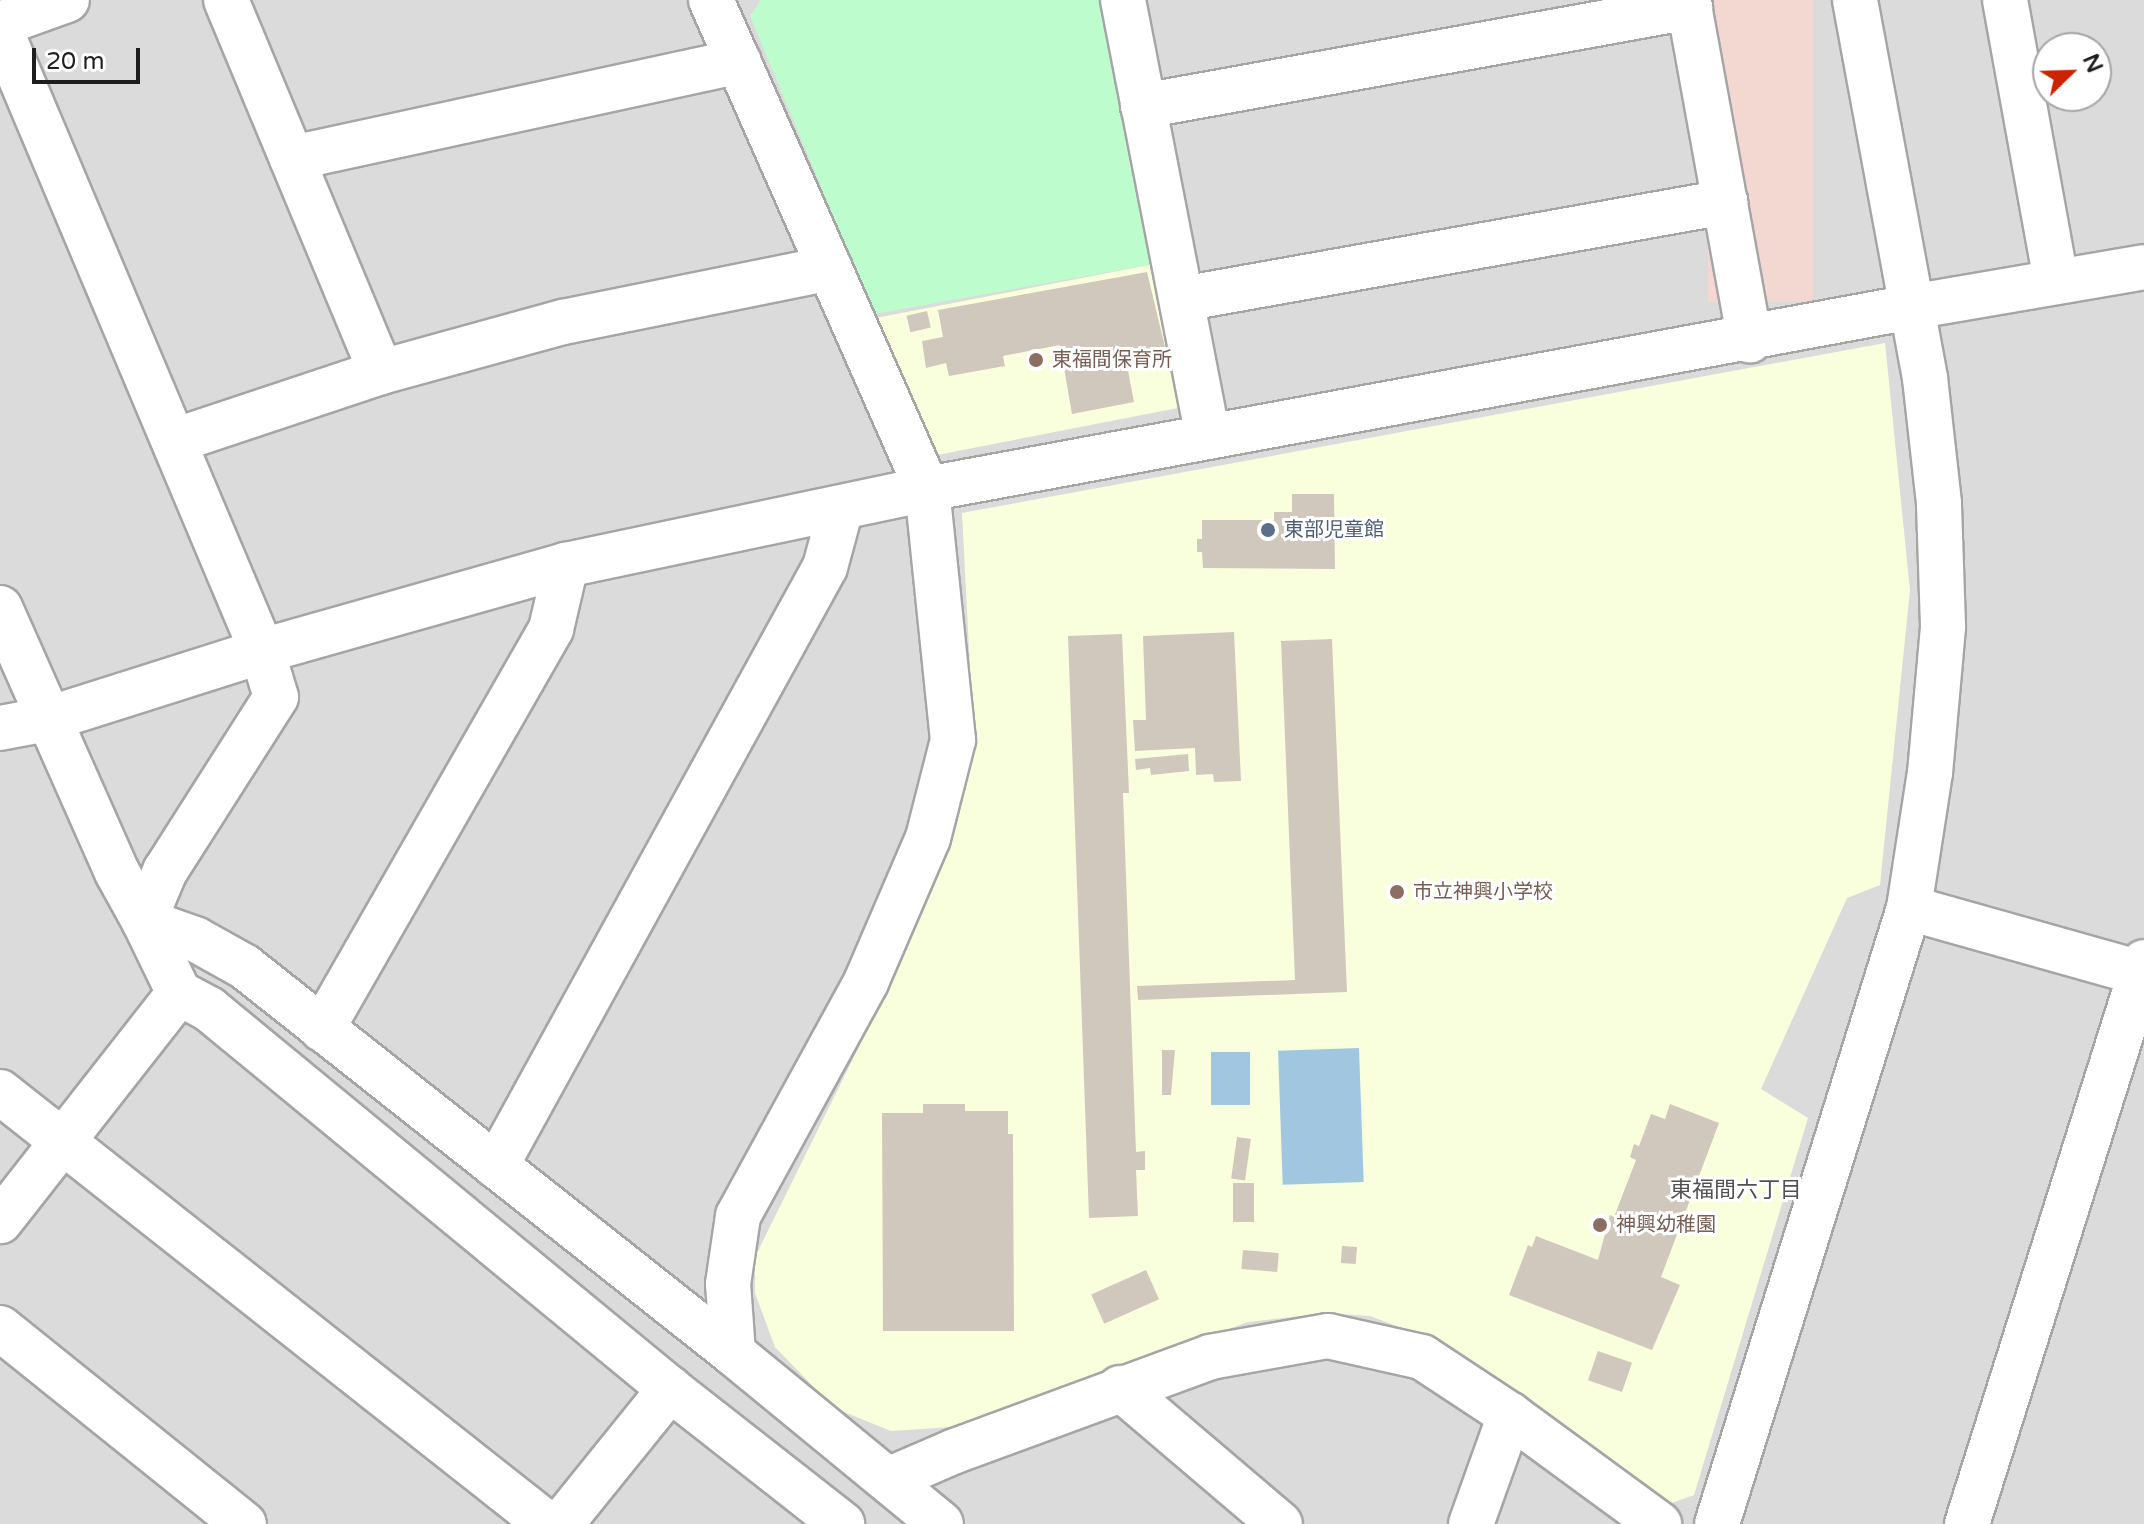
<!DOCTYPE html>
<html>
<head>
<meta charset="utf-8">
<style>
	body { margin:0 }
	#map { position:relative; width:2144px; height:1524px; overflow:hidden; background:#f0eee3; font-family:"Varela Round","Noto Sans JP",sans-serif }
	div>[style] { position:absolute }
	.residential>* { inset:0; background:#dcdbdb }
	.commercial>* { inset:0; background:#f2d8d1; transform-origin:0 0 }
	.education>* { inset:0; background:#f9ffdd; transform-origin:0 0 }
	.park>* { inset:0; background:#bdfdcd }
	.water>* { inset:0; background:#a1c7e0; transform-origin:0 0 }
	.building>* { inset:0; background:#d0c8bc; transform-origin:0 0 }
	.roads { filter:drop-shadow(2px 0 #a5a5a5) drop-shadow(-2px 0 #a5a5a5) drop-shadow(0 2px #a5a5a5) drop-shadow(0 -2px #a5a5a5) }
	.minor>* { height:44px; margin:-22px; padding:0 22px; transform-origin:22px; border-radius:22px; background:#fff }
	.tertiary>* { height:44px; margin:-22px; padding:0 22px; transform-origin:22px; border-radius:22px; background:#fff }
	.dots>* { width:22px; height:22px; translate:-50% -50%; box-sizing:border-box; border:4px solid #fff; border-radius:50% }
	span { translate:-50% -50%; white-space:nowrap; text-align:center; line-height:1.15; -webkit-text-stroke:6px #fff; paint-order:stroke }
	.education-label { font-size:20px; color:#785e54 }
	.left { translate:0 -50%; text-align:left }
	.service-label { font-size:20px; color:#4e5e75 }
	.neighbourhood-label { font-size:22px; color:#515151 }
	.north { position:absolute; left:2032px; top:32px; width:80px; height:80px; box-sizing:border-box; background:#fff; border:2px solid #a5a5a5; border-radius:50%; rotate:67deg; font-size:22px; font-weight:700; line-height:32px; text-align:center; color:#1e1e1e }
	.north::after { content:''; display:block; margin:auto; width:28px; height:36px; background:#cc2300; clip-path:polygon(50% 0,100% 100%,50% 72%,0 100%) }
	.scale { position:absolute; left:32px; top:48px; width:108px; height:36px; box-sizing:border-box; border:4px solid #1e1e1e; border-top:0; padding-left:10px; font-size:24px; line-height:28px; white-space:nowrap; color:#1e1e1e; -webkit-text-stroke:6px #fff; paint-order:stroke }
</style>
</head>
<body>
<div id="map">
	<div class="residential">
		<i style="clip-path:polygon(evenodd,0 0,2144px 0,2144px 1524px,0 1524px,0 0,2048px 48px,2096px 48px,2096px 96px,2048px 96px,2048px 48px)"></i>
	</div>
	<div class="commercial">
		<i style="left:1708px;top:0;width:105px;height:302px"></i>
	</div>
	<div class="education">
		<i style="left:1159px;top:263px;width:146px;height:290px;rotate:79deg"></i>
		<i style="clip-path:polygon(1885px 343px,1910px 590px,1880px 885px,1847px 898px,1761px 1089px,1808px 1118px,1694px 1495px,1666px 1505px,1482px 1371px,1405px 1329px,1370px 1316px,1325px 1313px,1248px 1322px,951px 1427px,891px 1431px,834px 1408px,775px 1347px,755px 1293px,755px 1257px,888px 988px,955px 832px,974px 745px,962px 513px)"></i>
	</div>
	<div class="park">
		<i style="clip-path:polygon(761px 0,1112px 0,1159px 263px,874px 314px,750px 16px)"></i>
	</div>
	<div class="water">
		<i style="left:1359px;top:1048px;width:134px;height:81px;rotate:88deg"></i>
		<i style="left:1211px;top:1052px;width:39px;height:53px"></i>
	</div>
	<div class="building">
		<i style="clip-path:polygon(1147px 272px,1165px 347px,1126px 360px,1134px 402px,1072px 414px,1060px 345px,1003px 356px,1005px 366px,949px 376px,946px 363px,926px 368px,922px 341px,943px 337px,938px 310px)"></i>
		<i style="left:927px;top:311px;width:17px;height:21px;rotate:77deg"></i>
		<i style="clip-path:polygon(1292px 494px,1334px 494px,1335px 569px,1203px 568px,1202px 552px,1197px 552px,1197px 539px,1202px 539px,1202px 520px,1274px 520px,1274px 512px,1292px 512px)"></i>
		<i style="clip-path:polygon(1234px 632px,1241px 781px,1214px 782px,1213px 774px,1196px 775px,1195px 748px,1135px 751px,1133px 720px,1146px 720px,1143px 636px)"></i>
		<i style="clip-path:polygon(1122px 634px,1129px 793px,1123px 793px,1136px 1152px,1145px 1151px,1145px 1170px,1136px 1170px,1138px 1216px,1089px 1218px,1068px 636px)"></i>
		<i style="clip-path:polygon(1332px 639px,1347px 992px,1138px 1000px,1137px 986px,1295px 980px,1281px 641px)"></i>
		<i style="clip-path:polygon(1188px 754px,1189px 771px,1151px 775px,1150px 768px,1136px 770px,1135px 759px)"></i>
		<i style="clip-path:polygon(1162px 1050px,1175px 1050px,1171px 1095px,1162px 1095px)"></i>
		<i style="clip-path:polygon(923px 1104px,965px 1104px,965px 1111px,1008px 1111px,1008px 1134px,1013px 1134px,1014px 1331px,883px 1331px,882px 1113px,923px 1113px)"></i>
		<i style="clip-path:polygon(1670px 1104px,1719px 1123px,1661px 1277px,1680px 1285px,1652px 1350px,1509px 1295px,1528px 1245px,1532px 1247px,1536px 1236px,1598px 1260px,1610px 1215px,1614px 1217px,1636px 1160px,1630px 1157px,1634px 1144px,1639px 1146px,1651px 1114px,1665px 1119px)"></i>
		<i style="left:1237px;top:1137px;width:14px;height:42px;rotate:8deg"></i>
		<i style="left:1233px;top:1183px;width:21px;height:39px"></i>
		<i style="left:1342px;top:1246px;width:15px;height:17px;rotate:4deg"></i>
		<i style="left:1243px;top:1250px;width:36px;height:19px;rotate:5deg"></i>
		<i style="left:1146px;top:1270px;width:32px;height:60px;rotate:66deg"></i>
		<i style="left:1598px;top:1351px;width:36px;height:31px;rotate:19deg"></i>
	</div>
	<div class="roads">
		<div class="minor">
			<i style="left:226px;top:0;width:403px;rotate:67.4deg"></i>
			<i style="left:1123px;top:0;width:445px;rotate:79deg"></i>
			<i style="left:1688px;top:0;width:346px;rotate:79.7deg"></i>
			<i style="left:2005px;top:0;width:285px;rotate:79.7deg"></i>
			<i style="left:0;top:24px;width:71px;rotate:-19.7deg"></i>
			<i style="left:0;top:29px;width:675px;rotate:67.16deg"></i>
			<i style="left:262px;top:651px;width:48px;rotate:73.1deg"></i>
			<i style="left:276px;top:697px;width:206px;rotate:122.5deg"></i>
			<i style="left:165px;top:871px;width:54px;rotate:112.8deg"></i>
			<i style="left:144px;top:921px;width:80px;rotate:64.1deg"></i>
			<i style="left:179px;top:993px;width:290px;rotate:128.1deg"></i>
			<i style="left:1143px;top:106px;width:556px;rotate:-10.26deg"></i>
			<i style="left:292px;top:158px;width:457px;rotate:-12.2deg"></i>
			<i style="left:1182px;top:299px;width:552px;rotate:-10.13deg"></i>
			<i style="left:1911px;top:307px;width:236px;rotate:-9.7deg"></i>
			<i style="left:174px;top:441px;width:218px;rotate:-18.4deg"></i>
			<i style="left:381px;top:372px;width:189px;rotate:-15.4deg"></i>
			<i style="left:563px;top:322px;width:272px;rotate:-11.4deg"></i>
			<i style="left:1909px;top:908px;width:244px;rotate:15.7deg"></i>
			<i style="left:179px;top:993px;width:34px;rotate:28deg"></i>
			<i style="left:209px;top:1009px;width:597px;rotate:39.5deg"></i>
			<i style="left:670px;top:1389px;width:219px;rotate:38.1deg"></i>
			<i style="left:322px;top:1029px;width:461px;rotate:-60.2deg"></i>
			<i style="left:551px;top:629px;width:66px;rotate:-76.8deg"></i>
			<i style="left:0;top:1092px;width:697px;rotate:38.3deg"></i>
			<i style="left:496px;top:1166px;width:683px;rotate:-61.22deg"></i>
			<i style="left:825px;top:567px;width:61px;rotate:-74.8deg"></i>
			<i style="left:0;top:1328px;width:313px;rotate:38.8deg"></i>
			<i style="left:733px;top:1353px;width:69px;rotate:-94.1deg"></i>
			<i style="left:728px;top:1284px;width:69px;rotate:-81.6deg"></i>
			<i style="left:738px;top:1216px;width:267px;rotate:-61.3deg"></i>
			<i style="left:866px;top:982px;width:157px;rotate:-66.7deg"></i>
			<i style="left:928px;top:838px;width:101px;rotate:-75.7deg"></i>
			<i style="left:953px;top:740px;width:252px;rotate:-95.9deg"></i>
			<i style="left:1120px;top:1388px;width:210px;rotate:40.4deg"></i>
			<i style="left:561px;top:1524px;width:174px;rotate:-51.1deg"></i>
			<i style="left:1471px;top:1524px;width:116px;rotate:-70.3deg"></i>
			<i style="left:1967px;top:1524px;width:589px;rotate:-72.52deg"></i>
		</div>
		<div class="tertiary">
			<i style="left:711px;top:0;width:535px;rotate:66.17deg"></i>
			<i style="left:0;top:608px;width:289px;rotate:66.1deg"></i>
			<i style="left:117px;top:872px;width:56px;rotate:61.1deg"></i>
			<i style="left:144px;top:921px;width:54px;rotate:19.4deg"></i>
			<i style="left:195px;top:939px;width:57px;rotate:29.2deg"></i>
			<i style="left:245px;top:967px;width:622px;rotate:38.34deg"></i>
			<i style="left:733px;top:1353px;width:269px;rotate:39.4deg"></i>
			<i style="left:0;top:728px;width:49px;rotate:-10.6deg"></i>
			<i style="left:48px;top:719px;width:225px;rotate:-17.6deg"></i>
			<i style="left:262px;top:651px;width:316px;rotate:-15.8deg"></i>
			<i style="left:566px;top:565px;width:369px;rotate:-11.9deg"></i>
			<i style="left:927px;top:489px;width:1001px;rotate:-10.48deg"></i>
			<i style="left:890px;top:1479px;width:71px;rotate:-23.3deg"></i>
			<i style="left:955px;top:1451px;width:272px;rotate:-20.2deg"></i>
			<i style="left:1210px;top:1357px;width:120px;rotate:-10.1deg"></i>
			<i style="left:1328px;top:1336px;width:96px;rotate:12.6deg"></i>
			<i style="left:1422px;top:1357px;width:105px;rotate:33.4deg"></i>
			<i style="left:1510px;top:1415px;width:185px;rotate:36.2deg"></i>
			<i style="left:1717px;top:1524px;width:645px;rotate:-72.69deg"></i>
			<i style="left:1909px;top:908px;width:137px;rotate:-81.2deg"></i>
			<i style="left:1930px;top:773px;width:148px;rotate:-84.9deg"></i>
			<i style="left:1943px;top:626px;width:123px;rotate:-91.9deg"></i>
			<i style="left:1939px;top:503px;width:126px;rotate:-96.4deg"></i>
			<i style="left:1925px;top:378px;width:384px;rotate:-100.5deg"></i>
		</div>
	</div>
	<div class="dots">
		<i style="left:1036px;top:360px;background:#8d6e63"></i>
		<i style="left:1268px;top:530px;background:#5c6f8a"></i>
		<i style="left:1397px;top:892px;background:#8d6e63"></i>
		<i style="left:1600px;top:1225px;background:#8d6e63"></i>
	</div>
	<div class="education-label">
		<span class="left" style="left:1052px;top:360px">東福間保育所</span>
		<span class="left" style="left:1413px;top:892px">市立神興小学校</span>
		<span class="left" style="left:1616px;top:1225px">神興幼稚園</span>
	</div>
	<div class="service-label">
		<span class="left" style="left:1284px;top:530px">東部児童館</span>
	</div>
	<div class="neighbourhood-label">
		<span style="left:1736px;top:1191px">東福間六丁目</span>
	</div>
	<div class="north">N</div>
	<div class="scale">20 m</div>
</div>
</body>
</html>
